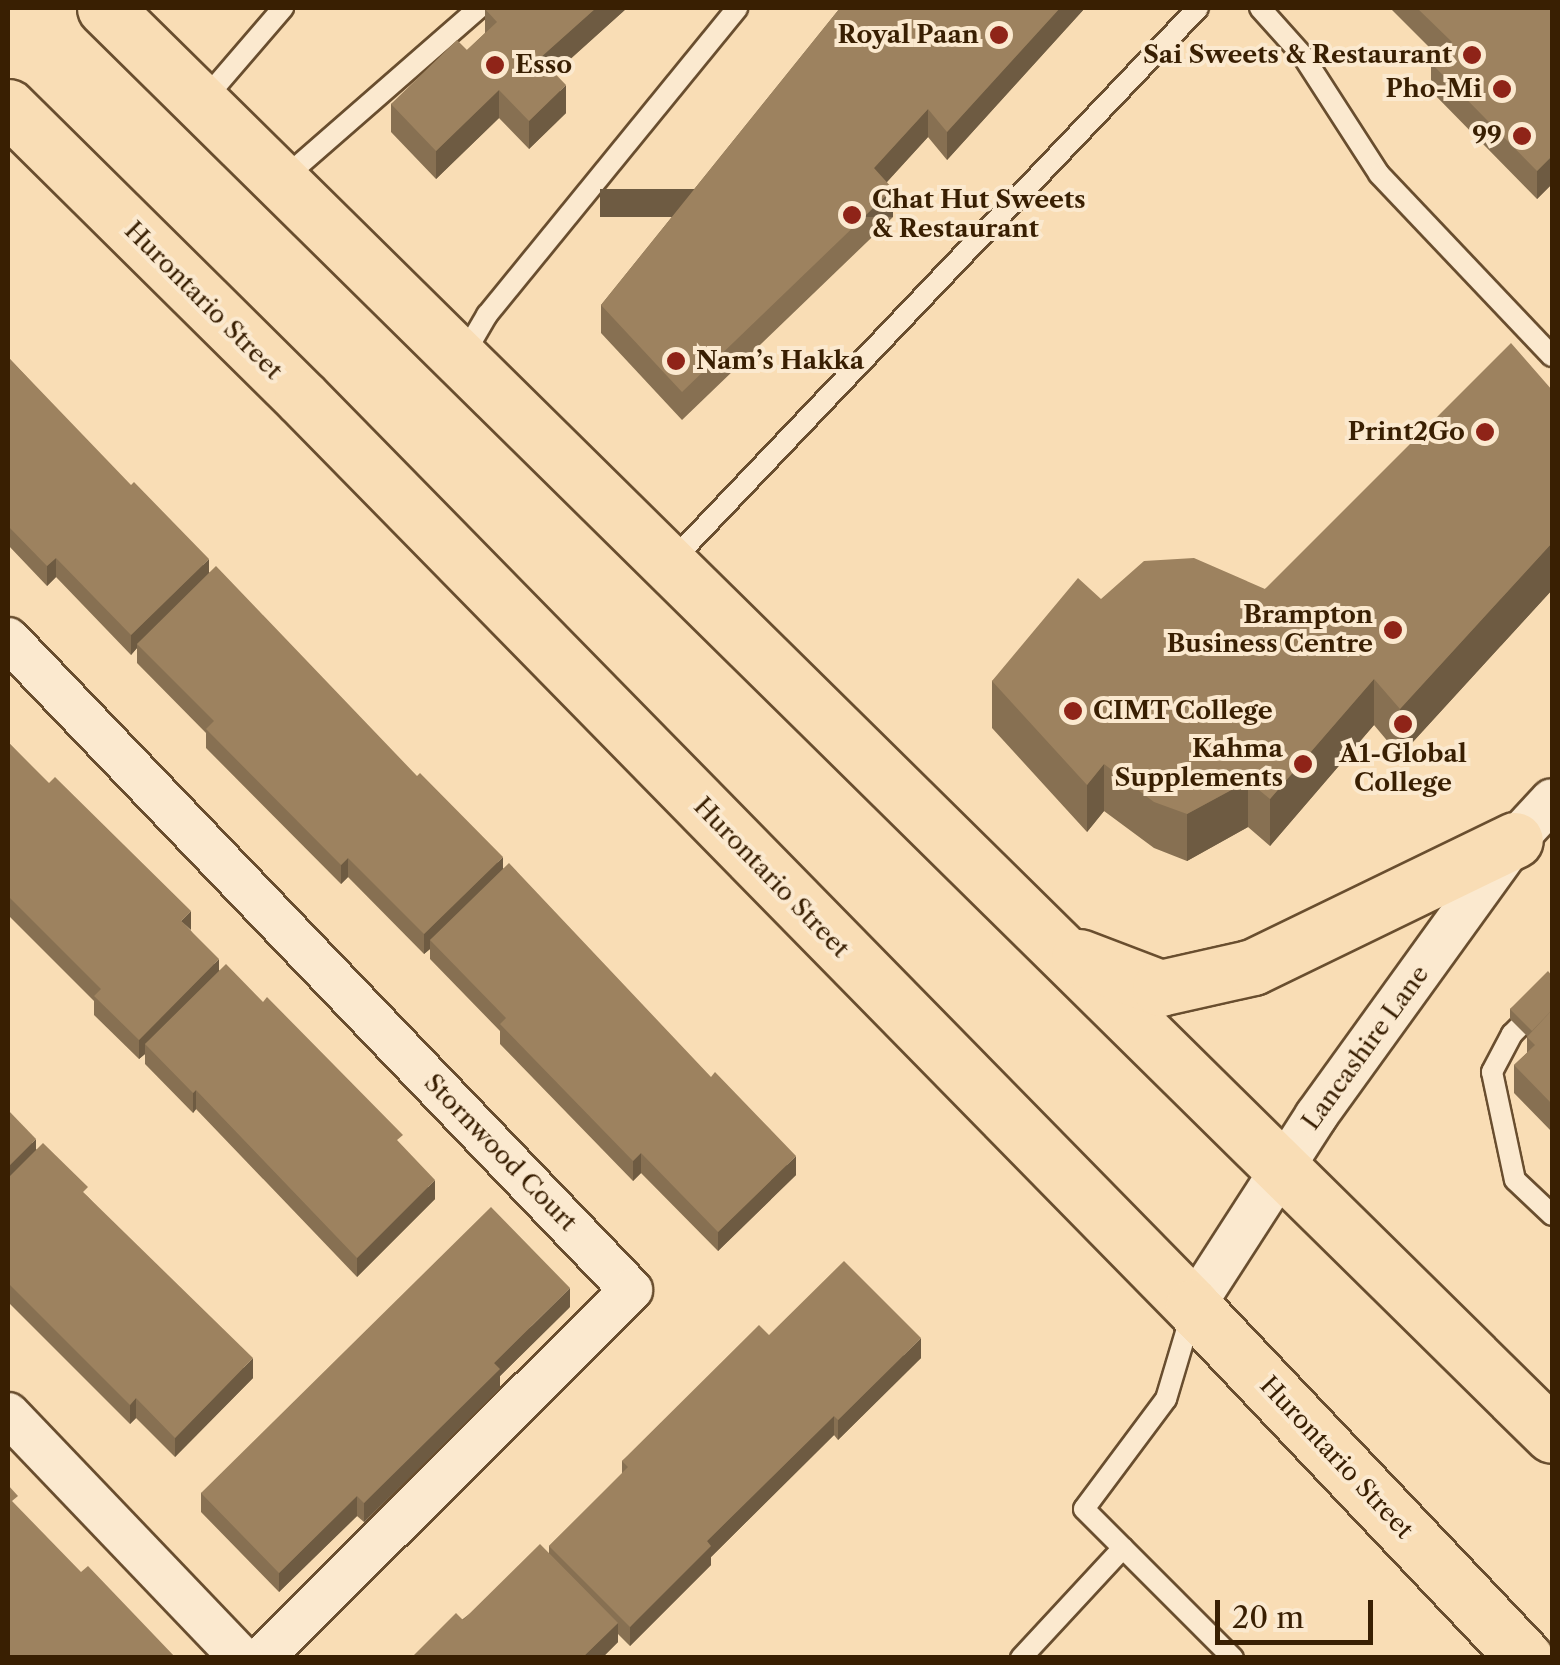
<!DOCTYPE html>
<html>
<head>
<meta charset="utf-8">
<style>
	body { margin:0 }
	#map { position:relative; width:1560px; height:1665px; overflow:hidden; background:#f9ddb5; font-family:"Libre Caslon Text",serif }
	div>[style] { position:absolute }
	.roads { filter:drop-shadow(2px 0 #694e2f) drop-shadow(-2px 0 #694e2f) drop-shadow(0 2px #694e2f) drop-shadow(0 -2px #694e2f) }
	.service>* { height:20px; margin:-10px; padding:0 10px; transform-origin:10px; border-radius:10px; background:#fbe9cf }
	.minor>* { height:42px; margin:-21px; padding:0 21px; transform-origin:21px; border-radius:21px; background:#fbe9cf }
	.primary>* { height:55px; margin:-27.5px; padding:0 27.5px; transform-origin:27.5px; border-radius:27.5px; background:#f9ddb5 }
	.wall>* { inset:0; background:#877052 }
	.shaded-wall>* { inset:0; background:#6e5b42; transform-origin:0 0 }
	.building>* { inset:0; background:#9d825f }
	.dots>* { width:28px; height:28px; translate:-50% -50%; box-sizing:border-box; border:5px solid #fbe9cf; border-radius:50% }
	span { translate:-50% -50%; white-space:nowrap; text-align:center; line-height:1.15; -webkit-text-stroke:8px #fbe9cf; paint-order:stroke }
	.poi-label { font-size:25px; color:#391f02; font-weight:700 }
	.right { translate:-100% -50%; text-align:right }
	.left { translate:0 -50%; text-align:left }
	.street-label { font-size:25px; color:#391f02 }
	.frame { position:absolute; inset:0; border:10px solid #391f02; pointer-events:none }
	.scale { position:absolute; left:1215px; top:1600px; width:158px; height:45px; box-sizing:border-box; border:5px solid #391f02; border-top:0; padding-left:12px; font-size:30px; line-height:35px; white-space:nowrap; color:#391f02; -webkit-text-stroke:8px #fbe9cf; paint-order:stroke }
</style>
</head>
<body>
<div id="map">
	<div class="roads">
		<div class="service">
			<i style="left:1260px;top:8px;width:64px;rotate:48.1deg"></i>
			<i style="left:1303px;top:56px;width:140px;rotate:57.2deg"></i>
			<i style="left:1379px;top:174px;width:251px;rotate:46.5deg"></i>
			<i style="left:203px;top:101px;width:123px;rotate:-49.3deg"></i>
			<i style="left:283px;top:179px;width:260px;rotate:-41.1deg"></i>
			<i style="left:463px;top:356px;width:48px;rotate:-59.7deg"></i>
			<i style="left:487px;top:315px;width:396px;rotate:-50.8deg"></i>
			<i style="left:670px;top:563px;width:766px;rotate:-46.43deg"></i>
			<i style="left:1552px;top:994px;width:57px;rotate:135deg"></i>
			<i style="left:1512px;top:1034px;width:43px;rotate:117.8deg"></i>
			<i style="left:1492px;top:1072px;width:110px;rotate:78deg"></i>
			<i style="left:1515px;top:1180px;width:51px;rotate:43.4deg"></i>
			<i style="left:1192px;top:1312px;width:91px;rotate:106.6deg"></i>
			<i style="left:1166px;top:1399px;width:137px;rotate:126.7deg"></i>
			<i style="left:1084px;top:1509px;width:211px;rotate:45deg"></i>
			<i style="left:1021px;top:1658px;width:150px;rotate:-47.2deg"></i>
		</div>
		<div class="minor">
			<i style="left:8px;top:639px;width:901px;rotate:46.26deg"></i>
			<i style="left:631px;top:1290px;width:521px;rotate:135.08deg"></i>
			<i style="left:1193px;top:1307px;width:227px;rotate:-57.2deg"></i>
			<i style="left:1316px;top:1116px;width:340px;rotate:-54.2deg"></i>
			<i style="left:1515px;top:840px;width:54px;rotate:-47.2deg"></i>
			<i style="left:8px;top:1414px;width:337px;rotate:46.3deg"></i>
		</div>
		<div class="primary">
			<i style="left:105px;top:8px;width:2032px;rotate:44.6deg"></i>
			<i style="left:8px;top:107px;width:414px;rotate:44.7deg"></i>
			<i style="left:302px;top:398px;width:1273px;rotate:45.57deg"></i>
			<i style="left:1193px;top:1307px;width:483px;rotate:46.6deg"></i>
			<i style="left:1079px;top:957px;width:87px;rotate:20.9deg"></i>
			<i style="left:1160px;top:988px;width:95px;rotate:-12.7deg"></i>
			<i style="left:1253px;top:967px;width:291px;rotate:-25.9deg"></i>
		</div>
	</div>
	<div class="wall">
		<i style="clip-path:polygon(487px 8px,627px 8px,555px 73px,566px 113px,529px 149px,499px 118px,436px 179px,391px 132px,391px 104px,467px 50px,485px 33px,485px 9px)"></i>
		<i style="clip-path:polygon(840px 8px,1085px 8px,947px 160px,928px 137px,887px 182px,893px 217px,682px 420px,601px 333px,601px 305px)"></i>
		<i style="clip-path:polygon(1390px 8px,1552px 8px,1552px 184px,1537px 199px,1431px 91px,1431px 63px,1438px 56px)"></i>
		<i style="clip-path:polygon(8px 357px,209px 572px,503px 868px,796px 1175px,718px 1251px,641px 1173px,633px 1181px,500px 1044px,500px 1031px,430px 959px,430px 949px,424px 954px,348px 877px,341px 884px,206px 748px,206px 733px,137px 663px,137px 648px,131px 655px,56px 577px,47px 586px,8px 545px)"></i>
		<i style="clip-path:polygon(1552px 390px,1552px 590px,1400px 756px,1374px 725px,1270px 846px,1248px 827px,1187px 861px,1154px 848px,1104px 811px,1087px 832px,992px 728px,992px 681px,1101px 599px,1265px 589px)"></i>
		<i style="clip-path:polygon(8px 742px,191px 931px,219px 970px,403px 1147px,435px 1199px,357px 1277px,196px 1109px,193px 1113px,145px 1064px,145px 1054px,139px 1059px,94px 1015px,94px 1001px,8px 915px)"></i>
		<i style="clip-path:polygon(1552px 976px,1552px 1132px,1514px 1093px,1514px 1065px,1527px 1053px,1527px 1036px,1510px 1019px,1510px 1009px)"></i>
		<i style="clip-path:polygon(8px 1110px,36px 1149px,88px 1197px,253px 1378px,175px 1457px,136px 1418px,130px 1424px,8px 1302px)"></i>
		<i style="clip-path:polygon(570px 1307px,500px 1376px,500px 1388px,364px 1522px,357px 1516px,279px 1592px,201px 1512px,201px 1493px)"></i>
		<i style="clip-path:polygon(769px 1335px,921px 1358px,838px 1440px,834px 1435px,711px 1557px,711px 1565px,630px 1646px,618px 1634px,618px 1642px,602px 1658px,411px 1658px,549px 1554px,549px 1546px,622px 1474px,622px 1461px)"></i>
	</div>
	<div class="shaded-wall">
		<i style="clip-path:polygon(596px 8px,627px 8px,540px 86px,540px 58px)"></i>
		<i style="clip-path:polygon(1060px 8px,1085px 8px,947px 160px,947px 132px)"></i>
		<i style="clip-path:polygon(566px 85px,566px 113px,529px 149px,529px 121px)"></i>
		<i style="clip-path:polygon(499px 90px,499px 118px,436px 179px,436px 151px)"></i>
		<i style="clip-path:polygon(928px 109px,928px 137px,874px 196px,874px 168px)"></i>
		<i style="clip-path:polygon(1552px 156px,1552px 184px,1537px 199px,1537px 171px)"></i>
		<i style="left:893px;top:189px;width:28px;height:293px;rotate:90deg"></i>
		<i style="clip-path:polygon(1552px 543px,1552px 590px,1400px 756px,1400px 709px)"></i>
		<i style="clip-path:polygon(56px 558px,56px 577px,47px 586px,47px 566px)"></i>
		<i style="clip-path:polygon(209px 559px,209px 578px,137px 644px,137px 648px,131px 655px,131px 635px)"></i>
		<i style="clip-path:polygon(1374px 679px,1374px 725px,1270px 846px,1270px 799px)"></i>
		<i style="clip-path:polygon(1104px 764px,1104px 811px,1087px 832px,1087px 785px)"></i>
		<i style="clip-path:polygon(1248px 781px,1248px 827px,1187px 861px,1187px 814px)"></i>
		<i style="clip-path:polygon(503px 857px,503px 876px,430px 940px,430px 949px,424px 954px,424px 934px)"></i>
		<i style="clip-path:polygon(348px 858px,348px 877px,341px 884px,341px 865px)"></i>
		<i style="clip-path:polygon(191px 911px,191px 930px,181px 921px)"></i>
		<i style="clip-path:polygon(219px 959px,219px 978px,145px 1044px,145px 1054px,139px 1059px,139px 1040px)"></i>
		<i style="clip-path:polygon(196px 1090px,196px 1109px,193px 1113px,193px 1093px)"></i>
		<i style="clip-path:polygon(36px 1139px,36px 1158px,8px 1187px,8px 1167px)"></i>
		<i style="clip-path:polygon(641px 1153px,641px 1173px,633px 1181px,633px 1161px)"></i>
		<i style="clip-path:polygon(796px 1156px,796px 1175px,718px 1251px,718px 1232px)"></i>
		<i style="clip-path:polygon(435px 1180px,435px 1199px,357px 1277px,357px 1258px)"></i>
		<i style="clip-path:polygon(570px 1288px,570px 1307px,500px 1376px,500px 1388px,364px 1522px,364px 1503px,494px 1363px)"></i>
		<i style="clip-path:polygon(921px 1338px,921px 1358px,838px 1440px,838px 1420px)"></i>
		<i style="clip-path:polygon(253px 1358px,253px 1378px,175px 1457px,175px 1438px)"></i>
		<i style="clip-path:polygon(136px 1398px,136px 1418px,130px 1424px,130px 1405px)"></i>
		<i style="clip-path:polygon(834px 1416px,834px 1435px,711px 1557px,711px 1565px,630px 1646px,630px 1627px,707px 1541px)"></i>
		<i style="clip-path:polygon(357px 1496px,357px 1516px,279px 1592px,279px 1573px)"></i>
		<i style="clip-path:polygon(618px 1623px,618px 1642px,602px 1658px,582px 1658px)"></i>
	</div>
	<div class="building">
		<i style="clip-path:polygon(487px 8px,596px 8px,540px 58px,566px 85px,529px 121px,499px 90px,436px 151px,391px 104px,457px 40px,467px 50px,497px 22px,485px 9px)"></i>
		<i style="clip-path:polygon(840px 8px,1060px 8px,947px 132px,928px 109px,874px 168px,893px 189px,682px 392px,601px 305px)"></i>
		<i style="clip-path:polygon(1417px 8px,1552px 8px,1552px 156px,1537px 171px,1431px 63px,1452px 42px)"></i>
		<i style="clip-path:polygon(1511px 343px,1552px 390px,1552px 543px,1400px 709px,1374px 679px,1270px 799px,1248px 781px,1187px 814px,1154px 802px,1104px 764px,1087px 785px,992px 681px,1078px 578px,1101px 599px,1144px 561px,1194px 558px,1265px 589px)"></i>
		<i style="clip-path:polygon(8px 357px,131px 485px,134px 482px,209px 559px,131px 635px,56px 558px,47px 566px,8px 526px)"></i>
		<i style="clip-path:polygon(216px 566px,417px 776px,420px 773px,503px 857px,424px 934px,348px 858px,341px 865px,206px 729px,214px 721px,137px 644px)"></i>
		<i style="clip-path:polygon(8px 742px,49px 783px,55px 777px,191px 911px,181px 921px,219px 959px,139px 1040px,94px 996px,101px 989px,8px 896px)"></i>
		<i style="clip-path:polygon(509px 863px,711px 1077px,715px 1072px,796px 1156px,718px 1232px,641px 1153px,633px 1161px,500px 1024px,506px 1018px,430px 940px)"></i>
		<i style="clip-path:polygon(226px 964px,263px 1002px,267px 997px,403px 1135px,397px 1140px,435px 1180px,357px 1258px,196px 1090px,193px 1093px,145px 1044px)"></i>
		<i style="clip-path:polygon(1548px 971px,1552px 976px,1552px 1010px,1532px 1031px,1510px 1009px)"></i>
		<i style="clip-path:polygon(1552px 1010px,1552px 1104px,1514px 1065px,1535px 1045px,1527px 1037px)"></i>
		<i style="clip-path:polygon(8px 1110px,36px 1139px,8px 1167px)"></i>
		<i style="clip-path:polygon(43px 1143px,88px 1187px,83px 1192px,253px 1358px,175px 1438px,136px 1398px,130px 1405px,8px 1283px,8px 1178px)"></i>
		<i style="clip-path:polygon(491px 1207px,570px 1288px,494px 1363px,500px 1369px,364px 1503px,357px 1496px,279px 1573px,201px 1493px)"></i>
		<i style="clip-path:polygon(844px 1261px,921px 1338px,838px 1420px,834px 1416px,707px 1541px,711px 1546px,630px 1627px,549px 1546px,628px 1467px,622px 1461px,759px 1325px,769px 1335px)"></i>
		<i style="clip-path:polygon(8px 1485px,18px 1496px,12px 1501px,81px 1572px,88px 1566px,176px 1658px,14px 1658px,12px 1655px,9px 1657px,8px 1656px)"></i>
		<i style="clip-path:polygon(540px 1544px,618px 1623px,582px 1658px,411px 1658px,456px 1613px,463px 1620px)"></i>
	</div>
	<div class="dots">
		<i style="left:999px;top:35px;background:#8f2418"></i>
		<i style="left:1472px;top:55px;background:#8f2418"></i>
		<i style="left:495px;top:65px;background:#8f2418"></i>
		<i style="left:1502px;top:89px;background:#8f2418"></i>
		<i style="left:1522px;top:136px;background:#8f2418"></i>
		<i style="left:852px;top:215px;background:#8f2418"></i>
		<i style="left:676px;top:361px;background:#8f2418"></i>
		<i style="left:1485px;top:432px;background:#8f2418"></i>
		<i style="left:1393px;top:630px;background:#8f2418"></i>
		<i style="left:1073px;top:711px;background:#8f2418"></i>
		<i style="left:1403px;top:724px;background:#8f2418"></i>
		<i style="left:1303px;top:764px;background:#8f2418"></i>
	</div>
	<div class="poi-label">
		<span class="right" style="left:979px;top:35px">Royal Paan</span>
		<span class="right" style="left:1452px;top:55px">Sai Sweets &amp; Restaurant</span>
		<span class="left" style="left:515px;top:65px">Esso</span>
		<span class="right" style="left:1482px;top:89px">Pho-Mi</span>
		<span class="right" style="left:1502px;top:136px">99</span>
		<span class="left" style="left:872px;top:215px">Chat Hut Sweets<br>&amp; Restaurant</span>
		<span class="left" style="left:696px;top:361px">Nam’s Hakka</span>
		<span class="right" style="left:1465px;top:432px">Print2Go</span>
		<span class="right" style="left:1373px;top:630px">Brampton<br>Business Centre</span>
		<span class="left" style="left:1093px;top:711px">CIMT College</span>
		<span class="right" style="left:1283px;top:764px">Kahma<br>Supplements</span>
		<span style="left:1403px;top:769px">A1-Global<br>College</span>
	</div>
	<div class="street-label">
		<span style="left:203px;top:301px;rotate:45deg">Hurontario Street</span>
		<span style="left:771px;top:878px;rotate:46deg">Hurontario Street</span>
		<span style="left:1366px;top:1048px;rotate:-54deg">Lancashire Lane</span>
		<span style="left:500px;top:1153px;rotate:46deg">Stornwood Court</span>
		<span style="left:1336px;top:1458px;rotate:47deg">Hurontario Street</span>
	</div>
	<div class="frame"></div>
	<div class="scale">20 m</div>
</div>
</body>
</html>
